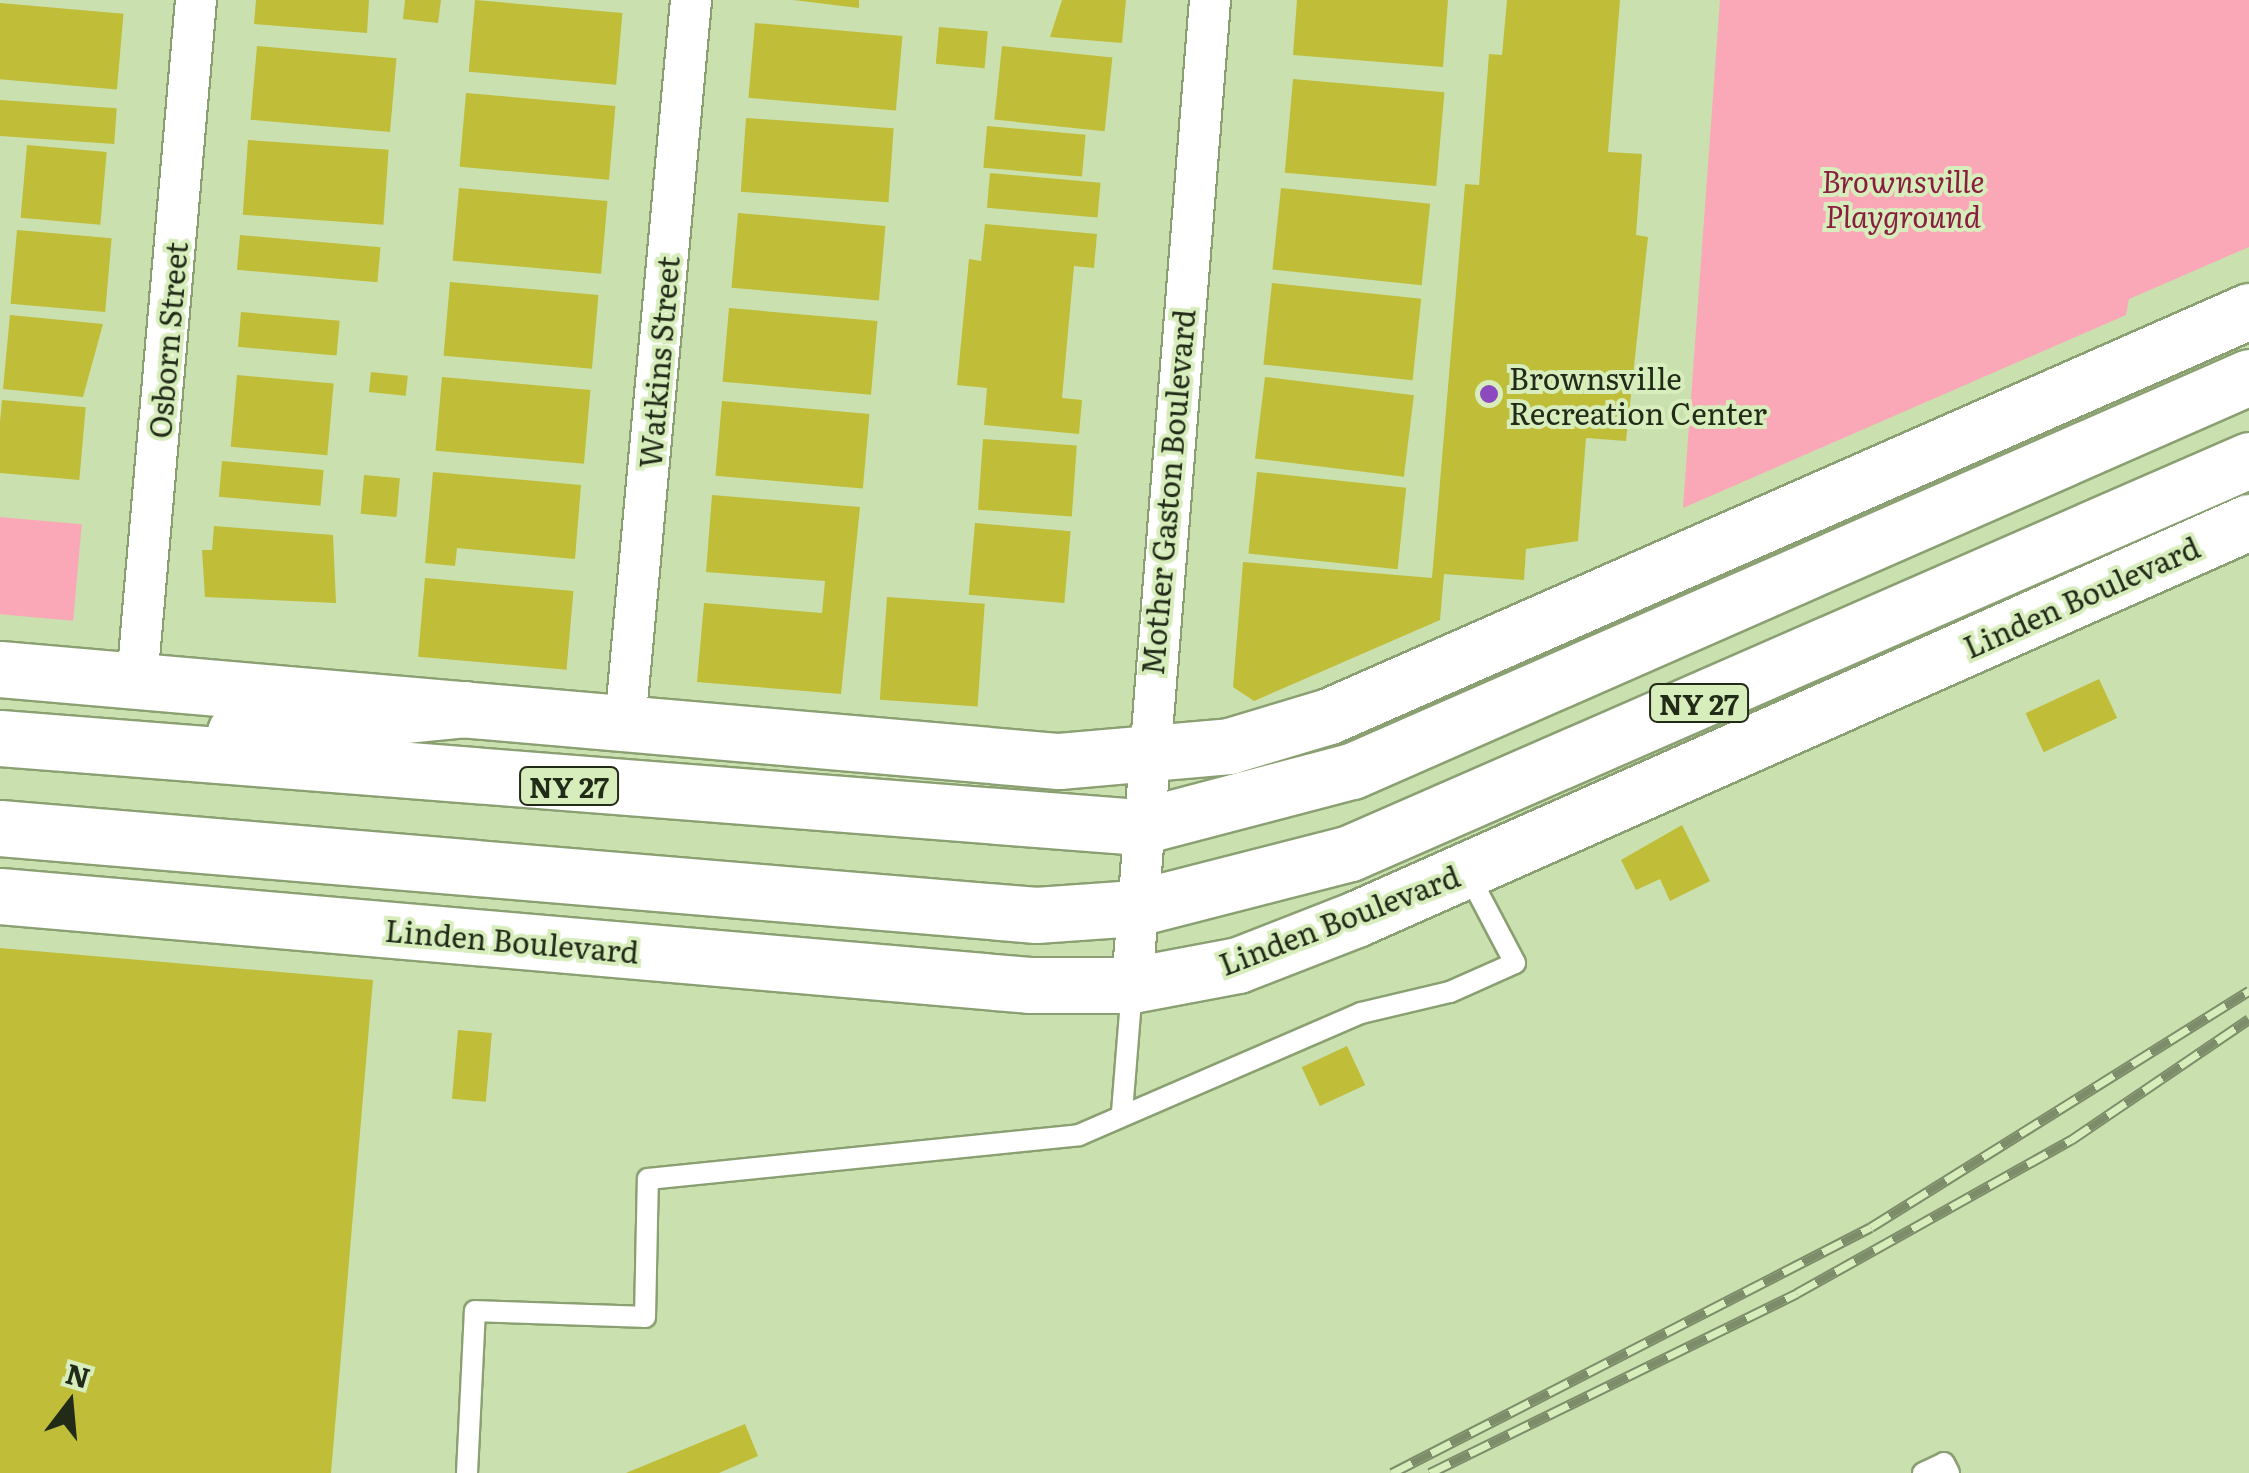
<!DOCTYPE html>
<html>
<head>
<meta charset="utf-8">
<style>
	body { margin:0 }
	#map { position:relative; width:2249px; height:1473px; overflow:hidden; background:#cae0af; font-family:Literata,serif }
	div>[style] { position:absolute }
	.green>* { inset:0; background:#faa8b7; transform-origin:0 0 }
	.building>* { inset:0; background:#c0bd39; transform-origin:0 0 }
	.roads { filter:drop-shadow(2px 0 #8ba072) drop-shadow(-2px 0 #8ba072) drop-shadow(0 2px #8ba072) drop-shadow(0 -2px #8ba072) }
	.lane>* { height:20px; margin:-10px; padding:0 10px; transform-origin:10px; border-radius:10px; background:#fff }
	.street>* { height:40px; margin:-20px; padding:0 20px; transform-origin:20px; border-radius:20px; background:#fff }
	.secondary>* { height:55px; margin:-27.5px; padding:0 27.5px; transform-origin:27.5px; border-radius:27.5px; background:#fff }
	.highway>* { height:55px; margin:-27.5px; padding:0 27.5px; transform-origin:27.5px; border-radius:27.5px; background:#fff }
	.rail>* { height:11px; margin-top:-5.5px; transform-origin:0; background:repeating-linear-gradient(90deg,#d7edbc 0 22px,#7d8d6a 0 44px); box-sizing:border-box; border-block:2px solid #7d8d6a }
	.dots>* { width:28px; height:28px; translate:-50% -50%; box-sizing:border-box; border:5px solid #d7edbc; border-radius:50% }
	span { translate:-50% -50%; white-space:nowrap; text-align:center; line-height:1.15; -webkit-text-stroke:8px #d7edbc; paint-order:stroke }
	.shield-label span { padding:2px 8px; background:#d7edbc; border:2px solid; border-radius:8px; -webkit-text-stroke-width:0 }
	.shield-label { font-size:28px; color:#222a18; font-weight:700 }
	.park-label { font-size:30px; color:#891f3f; font-style:italic }
	.street-label { font-size:30px; color:#222a18 }
	.poi-label { font-size:30px; color:#222a18 }
	.left { translate:0 -50%; text-align:left }
	.north { position:absolute; left:20px; top:1353px; width:100px; height:100px; -webkit-text-stroke:8px #d7edbc; paint-order:stroke; rotate:16deg; font-size:28px; font-weight:700; line-height:40px; text-align:center; color:#222a18 }
	.north::after { content:''; display:block; margin:auto; width:35px; height:45px; background:#222a18; clip-path:polygon(50% 0,100% 100%,50% 72%,0 100%) }
</style>
</head>
<body>
<div id="map">
	<div class="green">
		<i style="clip-path:polygon(1720px 0,2249px 0,2249px 247px,2129px 299px,2126px 315px,1683px 508px)"></i>
		<i style="left:0;top:517px;width:82px;height:97px;rotate:5deg"></i>
	</div>
	<div class="building">
		<i style="clip-path:polygon(256px 0,369px 0,367px 33px,254px 24px)"></i>
		<i style="clip-path:polygon(405px 0,441px 0,438px 23px,403px 19px)"></i>
		<i style="left:475px;top:0;width:148px;height:72px;rotate:5deg"></i>
		<i style="clip-path:polygon(793px 0,859px 0,859px 8px)"></i>
		<i style="clip-path:polygon(1062px 0,1126px 0,1122px 43px,1050px 37px)"></i>
		<i style="clip-path:polygon(1297px 0,1448px 0,1443px 67px,1293px 55px)"></i>
		<i style="clip-path:polygon(1507px 0,1620px 0,1608px 152px,1642px 154px,1636px 235px,1648px 237px,1626px 441px,1586px 438px,1578px 541px,1526px 549px,1524px 580px,1444px 574px,1440px 620px,1254px 701px,1233px 687px,1243px 562px,1432px 578px,1465px 184px,1479px 185px,1489px 54px,1502px 55px)"></i>
		<i style="left:0;top:3px;width:124px;height:76px;rotate:5deg"></i>
		<i style="left:755px;top:23px;width:148px;height:75px;rotate:5deg"></i>
		<i style="left:939px;top:27px;width:49px;height:37px;rotate:5deg"></i>
		<i style="left:257px;top:46px;width:140px;height:74px;rotate:5deg"></i>
		<i style="left:1002px;top:46px;width:111px;height:74px;rotate:6deg"></i>
		<i style="left:1293px;top:79px;width:152px;height:94px;rotate:5deg"></i>
		<i style="left:466px;top:93px;width:150px;height:74px;rotate:5deg"></i>
		<i style="left:0;top:100px;width:117px;height:36px;rotate:4deg"></i>
		<i style="left:746px;top:118px;width:148px;height:74px;rotate:4deg"></i>
		<i style="left:987px;top:126px;width:99px;height:42px;rotate:5deg"></i>
		<i style="left:248px;top:140px;width:141px;height:75px;rotate:4deg"></i>
		<i style="left:27px;top:145px;width:80px;height:73px;rotate:5deg"></i>
		<i style="left:990px;top:173px;width:111px;height:35px;rotate:5deg"></i>
		<i style="left:459px;top:188px;width:149px;height:73px;rotate:5deg"></i>
		<i style="left:1281px;top:188px;width:150px;height:82px;rotate:6deg"></i>
		<i style="left:738px;top:213px;width:148px;height:75px;rotate:5deg"></i>
		<i style="clip-path:polygon(985px 224px,1097px 234px,1094px 268px,1074px 266px,1062px 398px,1082px 400px,1079px 434px,984px 425px,987px 388px,957px 385px,969px 259px,981px 261px)"></i>
		<i style="left:17px;top:230px;width:95px;height:74px;rotate:5deg"></i>
		<i style="left:240px;top:235px;width:141px;height:35px;rotate:5deg"></i>
		<i style="left:450px;top:282px;width:149px;height:74px;rotate:5deg"></i>
		<i style="left:1272px;top:283px;width:150px;height:82px;rotate:6deg"></i>
		<i style="left:729px;top:308px;width:149px;height:74px;rotate:5deg"></i>
		<i style="left:241px;top:312px;width:99px;height:35px;rotate:5deg"></i>
		<i style="clip-path:polygon(10px 315px,103px 324px,83px 397px,3px 389px)"></i>
		<i style="left:371px;top:372px;width:37px;height:20px;rotate:6deg"></i>
		<i style="left:237px;top:375px;width:97px;height:72px;rotate:5deg"></i>
		<i style="left:442px;top:377px;width:149px;height:74px;rotate:5deg"></i>
		<i style="left:1265px;top:377px;width:150px;height:82px;rotate:7deg"></i>
		<i style="left:2px;top:400px;width:84px;height:73px;rotate:5deg"></i>
		<i style="left:722px;top:401px;width:148px;height:75px;rotate:5deg"></i>
		<i style="left:983px;top:439px;width:94px;height:71px;rotate:4deg"></i>
		<i style="left:222px;top:461px;width:102px;height:36px;rotate:5deg"></i>
		<i style="clip-path:polygon(433px 472px,581px 485px,575px 559px,457px 548px,455px 566px,425px 563px)"></i>
		<i style="left:1257px;top:472px;width:150px;height:82px;rotate:6deg"></i>
		<i style="left:364px;top:475px;width:36px;height:39px;rotate:5deg"></i>
		<i style="clip-path:polygon(712px 495px,860px 507px,841px 694px,697px 682px,704px 603px,822px 613px,825px 581px,706px 572px)"></i>
		<i style="left:975px;top:523px;width:96px;height:72px;rotate:5deg"></i>
		<i style="clip-path:polygon(214px 526px,333px 535px,336px 603px,205px 597px,202px 550px,212px 550px)"></i>
		<i style="left:425px;top:578px;width:149px;height:79px;rotate:5deg"></i>
		<i style="left:887px;top:597px;width:98px;height:103px;rotate:4deg"></i>
		<i style="left:2099px;top:679px;width:43px;height:81px;rotate:65deg"></i>
		<i style="clip-path:polygon(1682px 825px,1710px 881px,1670px 901px,1660px 879px,1636px 890px,1621px 860px)"></i>
		<i style="clip-path:polygon(0 948px,373px 980px,331px 1473px,0 1473px)"></i>
		<i style="left:458px;top:1030px;width:34px;height:69px;rotate:5deg"></i>
		<i style="left:1347px;top:1046px;width:43px;height:50px;rotate:65deg"></i>
		<i style="clip-path:polygon(745px 1424px,758px 1456px,719px 1473px,626px 1473px)"></i>
	</div>
	<div class="roads">
		<div class="lane">
			<i style="left:1122px;top:1112px;width:125px;rotate:-85.4deg"></i>
			<i style="left:467px;top:1473px;width:162px;rotate:-87.2deg"></i>
			<i style="left:475px;top:1311px;width:170px;rotate:2deg"></i>
			<i style="left:645px;top:1317px;width:138px;rotate:-88.8deg"></i>
			<i style="left:648px;top:1179px;width:433px;rotate:-5.8deg"></i>
			<i style="left:1079px;top:1135px;width:307px;rotate:-23.4deg"></i>
			<i style="left:1361px;top:1013px;width:91px;rotate:-13.3deg"></i>
			<i style="left:1450px;top:992px;width:71px;rotate:-24deg"></i>
			<i style="left:1515px;top:963px;width:103px;rotate:-117.8deg"></i>
			<i style="left:1923px;top:1473px;width:23px;rotate:-25deg"></i>
			<i style="left:1944px;top:1463px;width:11px;rotate:63deg"></i>
		</div>
		<div class="street">
			<i style="left:137px;top:681px;width:684px;rotate:-85.05deg"></i>
			<i style="left:625px;top:724px;width:727px;rotate:-84.79deg"></i>
			<i style="left:1132px;top:985px;width:988px;rotate:-85.47deg"></i>
		</div>
		<div class="secondary">
			<i style="left:0;top:669px;width:1063px;rotate:4.97deg"></i>
			<i style="left:1059px;top:761px;width:171px;rotate:-5deg"></i>
			<i style="left:1229px;top:746px;width:104px;rotate:-16.7deg"></i>
			<i style="left:1329px;top:716px;width:1005px;rotate:-23.76deg"></i>
			<i style="left:0;top:896px;width:1033px;rotate:4.94deg"></i>
			<i style="left:1029px;top:985px;width:103px"></i>
			<i style="left:1132px;top:985px;width:108px;rotate:-10.7deg"></i>
			<i style="left:1238px;top:965px;width:127px;rotate:-21.3deg"></i>
			<i style="left:1356px;top:919px;width:977px;rotate:-23.97deg"></i>
		</div>
		<div class="highway">
			<i style="left:235px;top:732px;width:231px;rotate:-5.7deg"></i>
			<i style="left:0;top:738px;width:1141px;rotate:4.47deg"></i>
			<i style="left:1138px;top:827px;width:221px;rotate:-14.7deg"></i>
			<i style="left:1352px;top:771px;width:980px;rotate:-23.71deg"></i>
			<i style="left:0;top:828px;width:1040px;rotate:4.8deg"></i>
			<i style="left:1036px;top:915px;width:100px;rotate:-4deg"></i>
			<i style="left:1136px;top:908px;width:221px;rotate:-14.4deg"></i>
			<i style="left:1350px;top:853px;width:981px;rotate:-23.61deg"></i>
		</div>
	</div>
	<div class="rail">
		<i style="left:1392px;top:1473px;width:538px;rotate:-27.18deg"></i>
		<i style="left:1871px;top:1227px;width:446px;rotate:-32deg"></i>
		<i style="left:1430px;top:1473px;width:409px;rotate:-26.1deg"></i>
		<i style="left:1797px;top:1293px;width:314px;rotate:-29.2deg"></i>
		<i style="left:2071px;top:1140px;width:215px;rotate:-34.2deg"></i>
	</div>
	<div class="dots">
		<i style="left:1489px;top:394px;background:#8d4abf"></i>
	</div>
	<div class="shield-label">
		<span style="left:1699px;top:703px">NY 27</span>
		<span style="left:569px;top:786px">NY 27</span>
	</div>
	<div class="park-label">
		<span style="left:1903px;top:197px">Brownsville<br>Playground</span>
	</div>
	<div class="street-label">
		<span style="left:167px;top:340px;rotate:-85deg">Osborn Street</span>
		<span style="left:658px;top:362px;rotate:-85deg">Watkins Street</span>
		<span style="left:1167px;top:492px;rotate:-85deg">Mother Gaston Boulevard</span>
		<span style="left:2081px;top:596px;rotate:-24deg">Linden Boulevard</span>
		<span style="left:1339px;top:919px;rotate:-21deg">Linden Boulevard</span>
		<span style="left:512px;top:940px;rotate:5deg">Linden Boulevard</span>
	</div>
	<div class="poi-label">
		<span class="left" style="left:1509px;top:394px">Brownsville<br>Recreation Center</span>
	</div>
	<div class="north">N</div>
</div>
</body>
</html>
